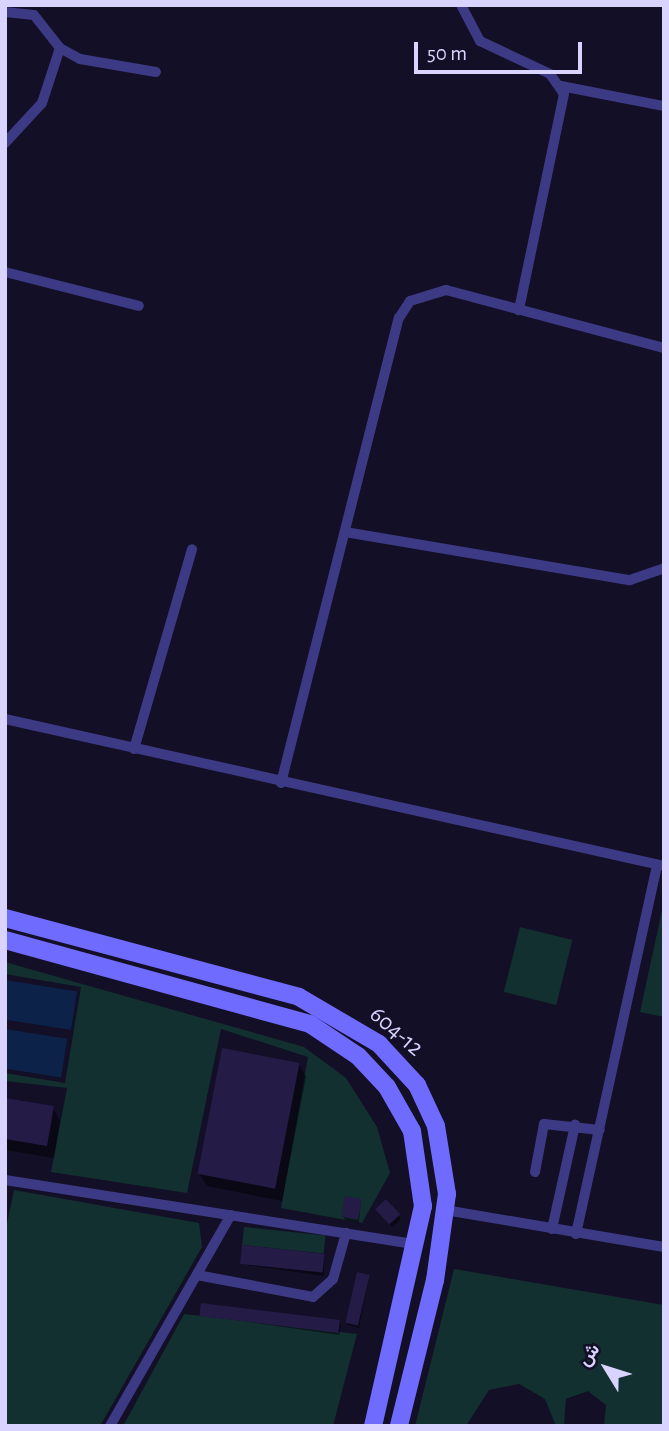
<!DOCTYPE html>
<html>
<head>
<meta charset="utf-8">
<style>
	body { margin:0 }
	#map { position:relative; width:669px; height:1431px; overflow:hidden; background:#130f26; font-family:"Alegreya Sans",Vazirmatn,sans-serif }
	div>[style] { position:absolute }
	.green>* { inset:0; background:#12302f; transform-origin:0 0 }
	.water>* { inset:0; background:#0c2248; transform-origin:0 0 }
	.shadow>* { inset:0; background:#0007 }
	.building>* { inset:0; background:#241b47; transform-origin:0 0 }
	.service>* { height:10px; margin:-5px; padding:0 5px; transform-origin:5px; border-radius:5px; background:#3d3a85 }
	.secondary>* { height:18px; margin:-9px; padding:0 9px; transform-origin:9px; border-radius:9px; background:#6f6bff }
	span { translate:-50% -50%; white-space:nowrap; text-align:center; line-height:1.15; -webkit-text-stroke:5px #130f26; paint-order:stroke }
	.street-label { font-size:24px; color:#d9d4ff }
	.frame { position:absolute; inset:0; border:7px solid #d9d4ff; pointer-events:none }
	.north { position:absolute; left:571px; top:1333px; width:70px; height:70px; -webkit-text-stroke:5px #130f26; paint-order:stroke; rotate:308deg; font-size:19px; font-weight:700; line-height:28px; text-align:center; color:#d9d4ff }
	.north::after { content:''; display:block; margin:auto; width:24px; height:32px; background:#d9d4ff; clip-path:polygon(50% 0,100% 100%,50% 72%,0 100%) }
	.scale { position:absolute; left:414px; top:42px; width:168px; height:32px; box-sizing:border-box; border:4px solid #d9d4ff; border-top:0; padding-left:9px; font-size:21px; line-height:24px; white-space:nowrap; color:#d9d4ff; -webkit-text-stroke:5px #130f26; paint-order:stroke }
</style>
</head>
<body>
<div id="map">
	<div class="green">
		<i style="clip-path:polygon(664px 901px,664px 1017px,640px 1012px)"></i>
		<i style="left:520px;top:927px;width:54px;height:67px;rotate:14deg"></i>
		<i style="clip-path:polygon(5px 962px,304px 1047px,346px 1078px,377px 1127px,390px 1173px,362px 1223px,281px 1208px,308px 1057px,221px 1029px,187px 1193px,51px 1172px,67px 1088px,5px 1081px,5px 1073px,65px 1083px,81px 987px,5px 974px)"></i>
		<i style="clip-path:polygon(14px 1190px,199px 1223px,202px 1247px,100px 1426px,5px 1426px,5px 1233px)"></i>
		<i style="left:244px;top:1227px;width:82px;height:18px;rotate:6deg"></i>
		<i style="clip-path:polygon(454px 1269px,664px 1305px,664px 1426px,604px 1426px,606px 1405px,588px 1391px,566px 1399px,564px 1426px,556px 1426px,545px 1399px,519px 1384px,489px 1390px,466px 1426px,415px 1426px)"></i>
		<i style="clip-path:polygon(184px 1314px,357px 1334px,333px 1426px,123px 1426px)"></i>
	</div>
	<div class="water">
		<i style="left:5px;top:980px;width:73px;height:39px;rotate:9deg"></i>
		<i style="left:5px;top:1029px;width:63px;height:39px;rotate:9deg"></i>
	</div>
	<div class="shadow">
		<i style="clip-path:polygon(299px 1064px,306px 1077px,282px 1201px,207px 1186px,199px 1173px)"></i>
		<i style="clip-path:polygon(5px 1100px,53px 1108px,60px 1121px,54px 1158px,5px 1150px)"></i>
		<i style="clip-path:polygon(361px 1200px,359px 1223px,345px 1220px,343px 1216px)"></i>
		<i style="clip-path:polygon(386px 1202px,401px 1219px,392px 1227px,380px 1213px)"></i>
		<i style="clip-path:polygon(324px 1255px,324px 1276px,241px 1264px)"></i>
		<i style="clip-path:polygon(369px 1277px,359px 1328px,348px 1325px,346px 1321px)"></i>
		<i style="clip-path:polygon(201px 1315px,339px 1321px,341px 1325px,339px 1335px)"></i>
	</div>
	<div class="building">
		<i style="left:222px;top:1048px;width:79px;height:128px;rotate:11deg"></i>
		<i style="clip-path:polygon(5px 1098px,54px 1106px,47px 1146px,5px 1139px)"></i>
		<i style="left:345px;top:1196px;width:17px;height:21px;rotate:10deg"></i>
		<i style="left:386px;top:1199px;width:21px;height:15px;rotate:47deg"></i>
		<i style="left:242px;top:1245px;width:83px;height:19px;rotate:6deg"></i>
		<i style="left:357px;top:1272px;width:13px;height:52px;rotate:13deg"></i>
		<i style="left:201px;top:1303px;width:140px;height:13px;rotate:7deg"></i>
	</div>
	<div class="service">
		<i style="left:461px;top:5px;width:41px;rotate:62.2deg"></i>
		<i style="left:480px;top:41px;width:77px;rotate:25.2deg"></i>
		<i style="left:550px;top:74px;width:24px;rotate:55deg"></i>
		<i style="left:564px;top:94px;width:221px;rotate:101.8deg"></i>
		<i style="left:5px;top:12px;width:29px;rotate:6deg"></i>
		<i style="left:34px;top:15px;width:42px;rotate:51.8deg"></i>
		<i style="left:60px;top:48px;width:23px;rotate:29deg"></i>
		<i style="left:80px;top:59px;width:77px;rotate:9.7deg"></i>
		<i style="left:561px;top:86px;width:105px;rotate:11deg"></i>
		<i style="left:5px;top:143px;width:54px;rotate:-47.2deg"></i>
		<i style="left:42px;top:103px;width:58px;rotate:-71.9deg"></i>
		<i style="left:5px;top:272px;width:138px;rotate:14.2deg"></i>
		<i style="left:345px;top:532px;width:289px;rotate:9.6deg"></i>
		<i style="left:630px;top:580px;width:36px;rotate:-19deg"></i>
		<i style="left:5px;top:719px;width:675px;rotate:12.57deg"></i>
		<i style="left:134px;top:749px;width:208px;rotate:-73.8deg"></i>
		<i style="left:281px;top:783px;width:480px;rotate:-75.8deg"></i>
		<i style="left:399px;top:318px;width:20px;rotate:-57deg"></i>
		<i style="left:410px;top:301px;width:38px;rotate:-17deg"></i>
		<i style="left:446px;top:290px;width:226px;rotate:14.9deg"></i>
		<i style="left:535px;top:1172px;width:49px;rotate:-79.4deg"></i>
		<i style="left:544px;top:1124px;width:56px;rotate:6.1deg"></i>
		<i style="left:5px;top:1180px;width:415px;rotate:8.9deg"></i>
		<i style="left:445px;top:1210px;width:222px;rotate:9.6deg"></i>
		<i style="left:552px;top:1229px;width:107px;rotate:-77.5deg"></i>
		<i style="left:576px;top:1234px;width:378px;rotate:-77.6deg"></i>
		<i style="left:197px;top:1275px;width:118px;rotate:10.7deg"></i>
		<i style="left:313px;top:1297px;width:27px;rotate:-42deg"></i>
		<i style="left:333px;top:1279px;width:48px;rotate:-74.2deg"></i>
		<i style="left:110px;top:1426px;width:243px;rotate:-60.2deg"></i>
	</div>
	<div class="secondary">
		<i style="left:5px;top:918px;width:304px;rotate:15deg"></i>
		<i style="left:299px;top:997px;width:93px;rotate:30.4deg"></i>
		<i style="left:379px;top:1044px;width:56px;rotate:47.2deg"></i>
		<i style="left:417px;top:1085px;width:45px;rotate:65.1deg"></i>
		<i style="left:436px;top:1126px;width:69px;rotate:80.8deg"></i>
		<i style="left:447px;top:1194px;width:87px;rotate:97.9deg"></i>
		<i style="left:435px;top:1280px;width:150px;rotate:103.9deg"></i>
		<i style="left:5px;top:940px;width:316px;rotate:15.4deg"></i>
		<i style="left:310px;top:1024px;width:58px;rotate:33.7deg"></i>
		<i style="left:358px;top:1056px;width:42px;rotate:46.9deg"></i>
		<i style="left:387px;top:1087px;width:51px;rotate:60.4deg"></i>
		<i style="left:412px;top:1131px;width:76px;rotate:81.7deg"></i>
		<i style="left:423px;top:1206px;width:226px;rotate:102.8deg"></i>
	</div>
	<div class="street-label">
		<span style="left:396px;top:1032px;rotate:41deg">604-12</span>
	</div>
	<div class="frame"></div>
	<div class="north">ش</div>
	<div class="scale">50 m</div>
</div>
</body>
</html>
